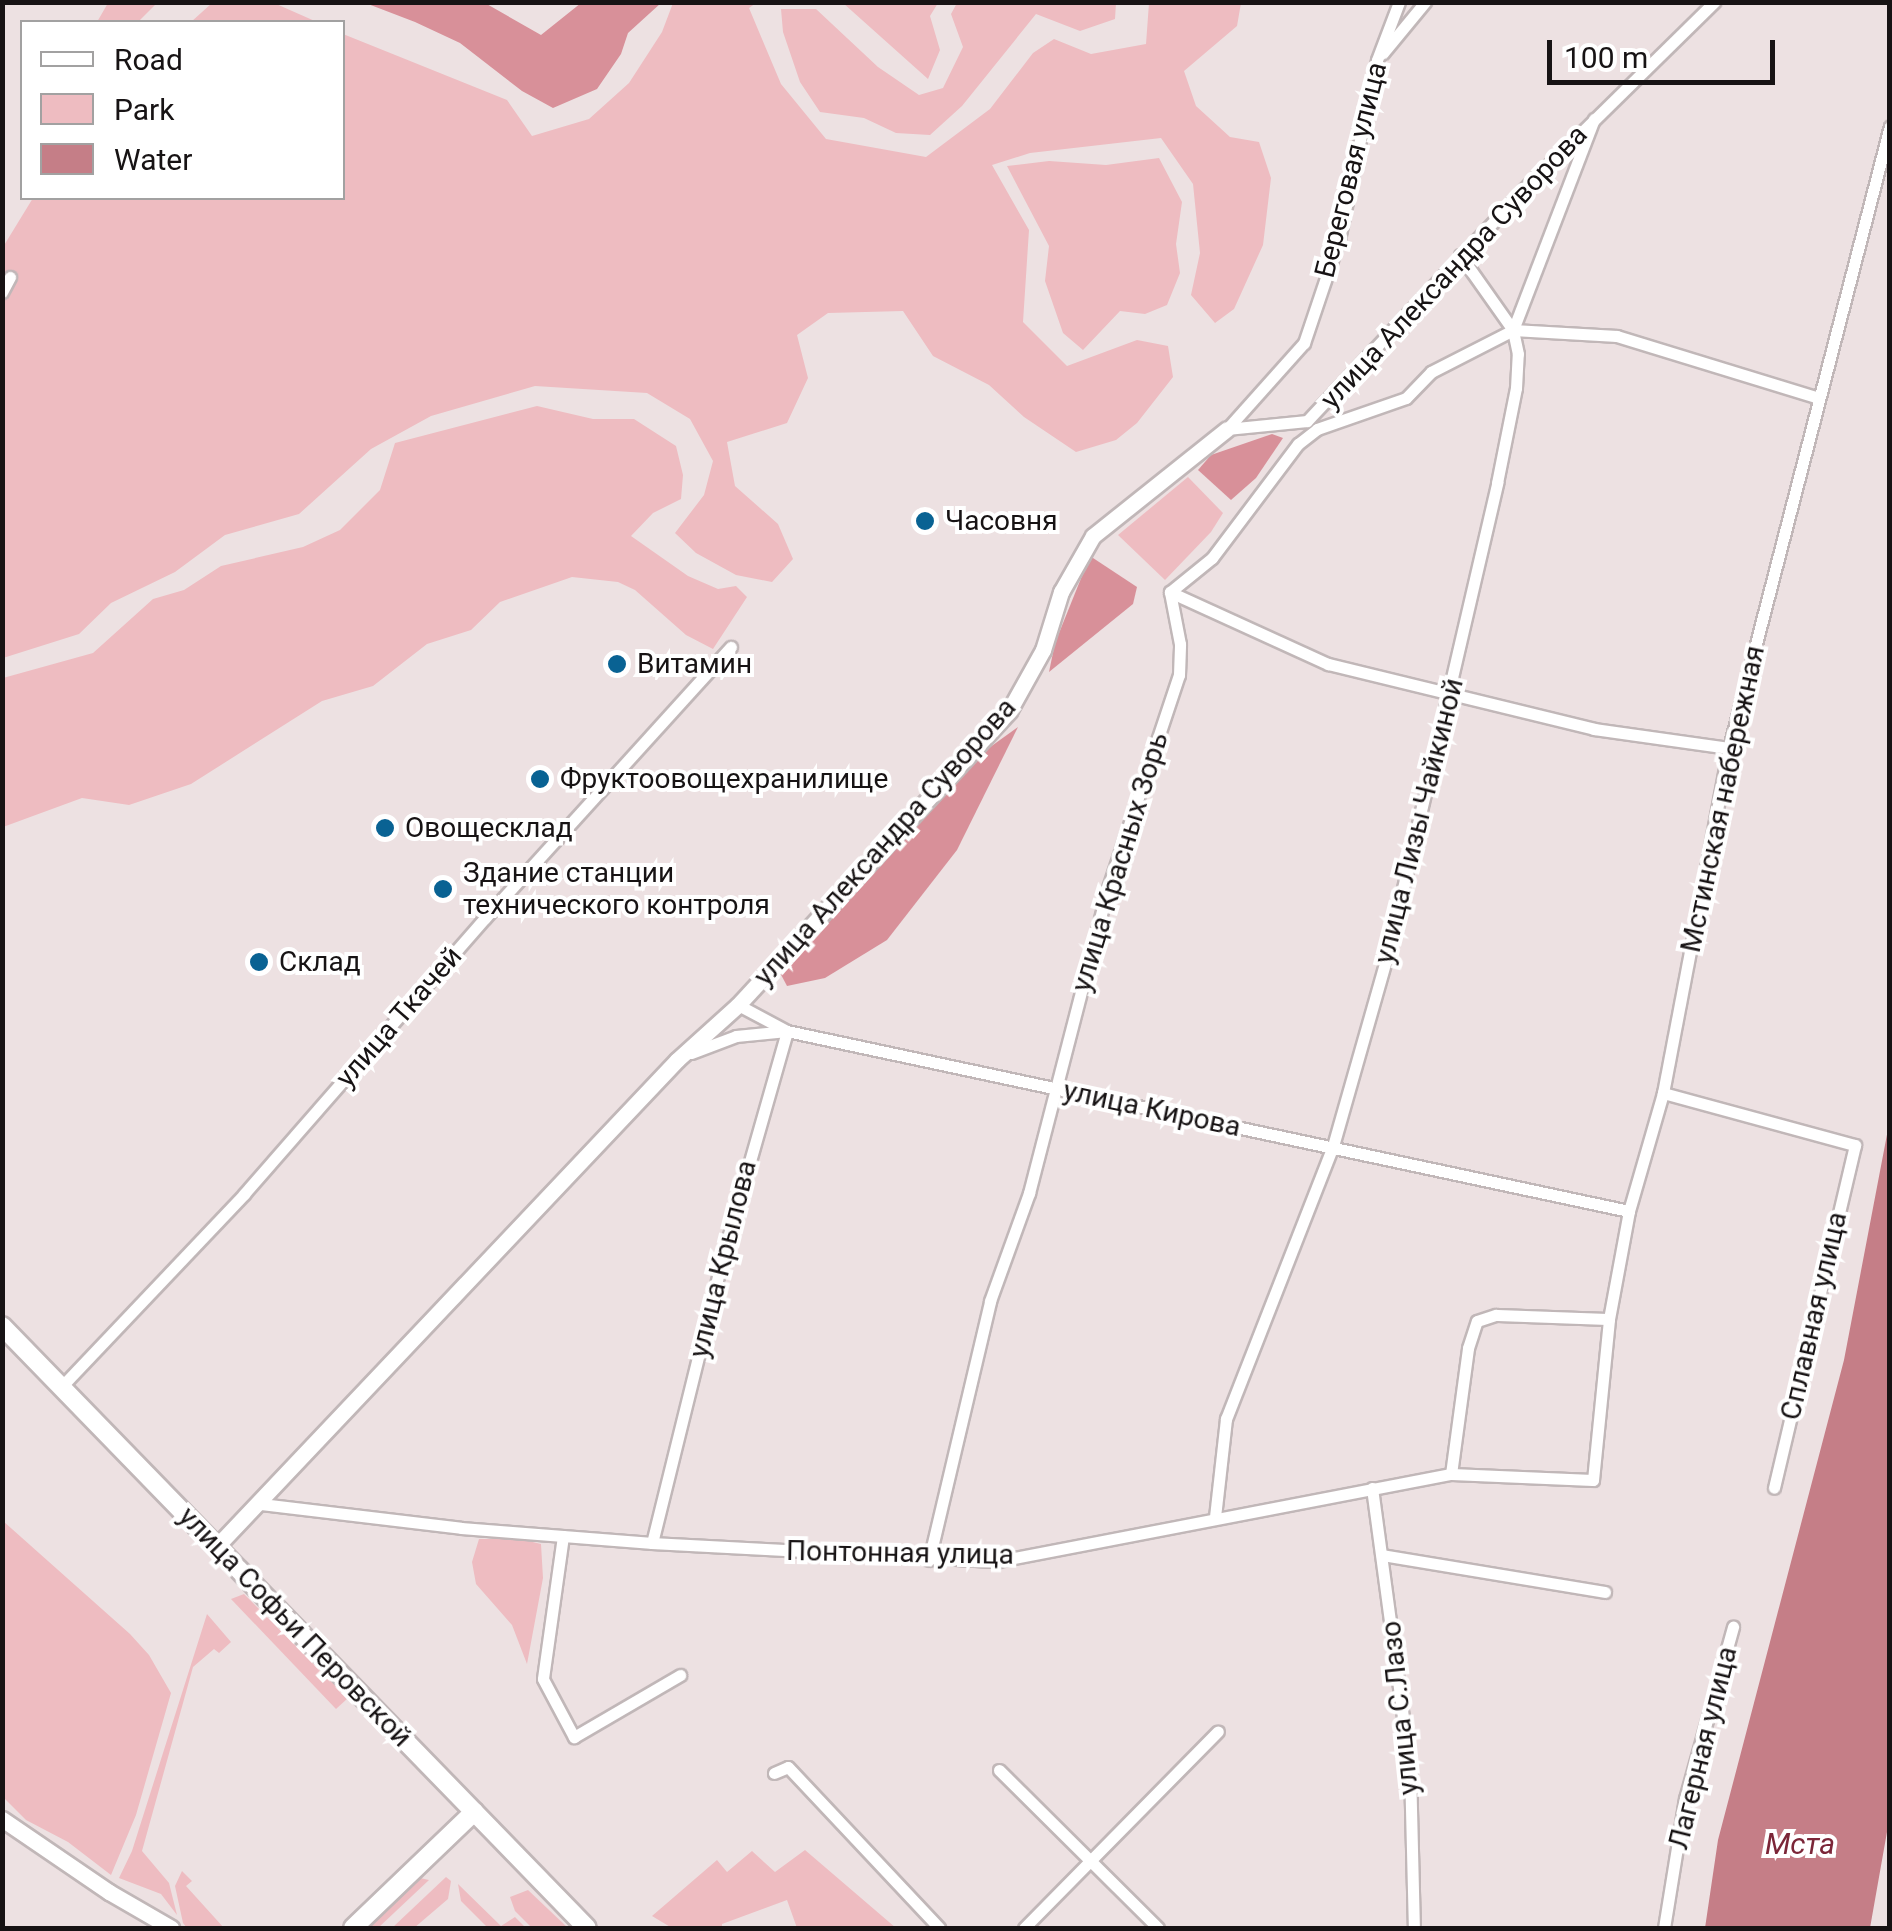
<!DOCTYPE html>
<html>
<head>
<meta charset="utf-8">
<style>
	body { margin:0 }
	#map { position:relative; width:1892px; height:1931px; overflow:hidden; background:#ede1e2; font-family:Roboto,sans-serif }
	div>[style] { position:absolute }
	.green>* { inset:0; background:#eebcc1 }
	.forest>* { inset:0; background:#d89099 }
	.water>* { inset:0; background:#c57e87 }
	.roads { filter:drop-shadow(2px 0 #c1b7b8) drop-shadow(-2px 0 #c1b7b8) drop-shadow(0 2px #c1b7b8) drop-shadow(0 -2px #c1b7b8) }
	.minor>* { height:11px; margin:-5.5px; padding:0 5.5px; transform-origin:5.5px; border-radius:5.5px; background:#fff }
	.tertiary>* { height:15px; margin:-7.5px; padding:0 7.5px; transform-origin:7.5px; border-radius:7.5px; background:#fff }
	.secondary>* { height:18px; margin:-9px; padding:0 9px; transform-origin:9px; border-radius:9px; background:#fff }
	.primary>* { height:18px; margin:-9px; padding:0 9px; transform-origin:9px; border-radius:9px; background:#fff }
	.dots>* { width:28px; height:28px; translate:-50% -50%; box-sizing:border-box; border:5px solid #fff; border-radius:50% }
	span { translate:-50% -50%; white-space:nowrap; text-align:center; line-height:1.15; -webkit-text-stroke:8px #fff; paint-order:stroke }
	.street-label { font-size:28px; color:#171314 }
	.poi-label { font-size:28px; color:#171314 }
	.left { translate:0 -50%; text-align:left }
	.water-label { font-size:30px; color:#7b2638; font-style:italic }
	.frame { position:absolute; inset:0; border:5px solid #171314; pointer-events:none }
	.legend { position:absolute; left:20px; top:20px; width:325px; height:180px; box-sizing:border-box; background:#fff; border:2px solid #a2a1a1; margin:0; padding:12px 18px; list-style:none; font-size:30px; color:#171314 }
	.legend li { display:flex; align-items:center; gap:20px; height:50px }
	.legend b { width:50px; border:2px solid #a2a1a1 }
	.scale { position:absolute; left:1547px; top:40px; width:228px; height:45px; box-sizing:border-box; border:5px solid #171314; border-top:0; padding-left:12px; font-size:30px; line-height:35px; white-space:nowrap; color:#171314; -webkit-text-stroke:8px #fff; paint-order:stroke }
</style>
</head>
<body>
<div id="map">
	<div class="green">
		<i style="clip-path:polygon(108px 3px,108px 2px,157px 3px,138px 22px,97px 22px)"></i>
		<i style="clip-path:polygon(212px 3px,274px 3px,317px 22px,191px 22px)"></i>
		<i style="clip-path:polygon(673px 3px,756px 3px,749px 8px,781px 84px,826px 139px,926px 157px,990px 109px,1033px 53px,1054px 39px,1091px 54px,1146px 44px,1149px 3px,1241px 3px,1237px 26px,1184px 71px,1196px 106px,1230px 137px,1259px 142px,1271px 178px,1263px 245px,1234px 309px,1215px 323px,1191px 295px,1200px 253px,1193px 184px,1161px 138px,1030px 153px,992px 165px,1029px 230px,1023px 322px,1067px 366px,1137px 340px,1168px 346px,1173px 377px,1137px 423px,1116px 440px,1076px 452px,1024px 417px,989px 385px,933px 356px,903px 311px,828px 313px,797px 335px,808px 378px,787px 423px,727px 442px,735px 486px,778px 524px,793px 559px,772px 582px,736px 575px,696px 553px,675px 533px,704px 495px,713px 461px,690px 419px,647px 393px,535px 386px,431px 416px,371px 449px,299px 514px,225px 535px,175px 572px,111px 603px,79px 634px,3px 658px,3px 247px,33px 198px,342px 198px,343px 34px,507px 100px,532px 136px,589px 119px,629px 83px,662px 32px)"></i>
		<i style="clip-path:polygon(843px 3px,938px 3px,930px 16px,940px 50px,928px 79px)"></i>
		<i style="clip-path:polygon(957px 3px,1116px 3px,1115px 19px,1080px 31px,1036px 14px,962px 106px,930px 135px,896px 133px,864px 118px,820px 112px,800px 82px,783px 32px,781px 9px,816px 9px,878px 67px,919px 95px,943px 88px,963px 47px,951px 14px)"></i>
		<i style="clip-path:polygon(1159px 158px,1182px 202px,1176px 244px,1180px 273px,1167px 305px,1145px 314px,1120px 311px,1083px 350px,1063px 333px,1045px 281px,1049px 246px,1007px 166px,1049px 161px,1106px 165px)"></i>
		<i style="clip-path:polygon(537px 406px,593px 419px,634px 419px,676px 446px,683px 475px,681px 499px,653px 513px,631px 536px,688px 576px,718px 589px,736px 586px,747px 597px,713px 649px,686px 635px,635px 590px,618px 582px,572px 577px,500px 602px,471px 630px,427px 644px,373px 686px,322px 701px,191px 784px,129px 805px,82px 798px,3px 827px,3px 678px,93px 653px,153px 599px,184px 590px,221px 566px,303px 547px,340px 530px,380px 490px,395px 443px)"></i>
		<i style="clip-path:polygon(1188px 477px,1223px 513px,1211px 532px,1165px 580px,1118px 535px)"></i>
		<i style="clip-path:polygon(3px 1521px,130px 1634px,149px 1655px,171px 1693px,136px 1815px,111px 1875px,68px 1842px,26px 1820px,3px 1797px)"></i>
		<i style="clip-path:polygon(479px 1539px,520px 1539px,541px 1544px,543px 1578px,527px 1664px,512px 1625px,476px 1584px,472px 1562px)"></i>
		<i style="clip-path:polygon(244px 1594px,348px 1698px,336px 1709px,231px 1599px)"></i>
		<i style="clip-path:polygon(207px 1614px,231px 1642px,219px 1653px,214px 1649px,193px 1667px,142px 1851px,169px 1883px,177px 1915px,161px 1894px,119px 1878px,132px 1851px)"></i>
		<i style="clip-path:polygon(805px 1850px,896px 1928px,797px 1928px,787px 1900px,722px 1924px,722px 1928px,672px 1928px,652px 1916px,717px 1860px,727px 1872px,752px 1851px,775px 1872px)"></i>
		<i style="clip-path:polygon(182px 1871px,192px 1881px,186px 1886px,224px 1928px,187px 1928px,183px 1923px,175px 1886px)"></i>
		<i style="clip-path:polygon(446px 1877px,451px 1881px,448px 1899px,414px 1928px,392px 1928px)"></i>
		<i style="clip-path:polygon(420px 1878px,429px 1880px,378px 1928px,366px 1928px)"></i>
		<i style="clip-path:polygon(458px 1884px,501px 1926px,515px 1917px,526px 1928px,488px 1928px,461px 1901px)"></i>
		<i style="clip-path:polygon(528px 1890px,568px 1928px,532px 1928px,515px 1911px,510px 1897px)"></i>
	</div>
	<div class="forest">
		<i style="clip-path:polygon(314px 3px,485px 3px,541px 35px,581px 3px,661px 3px,628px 33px,621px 54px,597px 89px,553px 108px,522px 91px,460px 43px,415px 22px,368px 4px)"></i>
		<i style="clip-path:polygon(1272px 434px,1283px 438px,1256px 478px,1231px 500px,1198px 470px,1211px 455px)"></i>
		<i style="clip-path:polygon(1090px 556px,1137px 587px,1133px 604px,1049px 672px,1055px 643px)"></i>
		<i style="clip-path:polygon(1018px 727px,957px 850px,887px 940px,825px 978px,787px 986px,778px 969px,986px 750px)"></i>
	</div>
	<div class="water">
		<i style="clip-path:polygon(1889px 1124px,1890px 1815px,1870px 1928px,1705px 1928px,1718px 1840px,1844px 1360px)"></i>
	</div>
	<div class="roads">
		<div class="minor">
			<i style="left:1383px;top:53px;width:66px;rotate:-50.5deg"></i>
			<i style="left:1460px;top:255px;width:92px;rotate:54.8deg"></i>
			<i style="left:1513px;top:330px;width:104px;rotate:3.3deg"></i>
			<i style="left:1617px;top:336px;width:210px;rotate:17.1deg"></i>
			<i style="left:2px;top:292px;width:17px;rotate:-62deg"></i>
			<i style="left:1227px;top:429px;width:80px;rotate:-5.7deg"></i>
			<i style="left:1307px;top:421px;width:328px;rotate:-46.9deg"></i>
			<i style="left:1531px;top:182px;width:257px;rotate:-44.5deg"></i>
			<i style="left:1227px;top:429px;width:115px;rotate:-48.2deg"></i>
			<i style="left:1304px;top:343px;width:110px;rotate:-71.4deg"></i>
			<i style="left:1339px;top:239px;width:183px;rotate:-78deg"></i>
			<i style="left:1377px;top:60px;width:62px;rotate:-69.2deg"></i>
			<i style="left:1170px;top:592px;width:174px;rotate:24.5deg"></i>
			<i style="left:1328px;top:664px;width:274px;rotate:13.7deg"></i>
			<i style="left:1594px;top:729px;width:136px;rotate:8deg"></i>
			<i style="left:691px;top:1053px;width:48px;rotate:-20.7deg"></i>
			<i style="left:736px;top:1036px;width:51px;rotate:-5.6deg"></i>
			<i style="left:787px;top:1031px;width:861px;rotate:12.07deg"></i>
			<i style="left:1663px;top:1093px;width:199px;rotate:15.2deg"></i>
			<i style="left:1855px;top:1145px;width:352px;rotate:103.3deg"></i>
			<i style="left:63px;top:1385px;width:263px;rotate:-46.5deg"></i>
			<i style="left:244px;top:1194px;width:366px;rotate:-48.9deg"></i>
			<i style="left:485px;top:918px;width:366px;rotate:-47.8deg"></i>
			<i style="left:1451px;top:1474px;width:127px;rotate:-82.3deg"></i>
			<i style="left:1468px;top:1348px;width:28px;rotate:-72deg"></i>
			<i style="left:1477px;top:1321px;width:20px;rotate:-18deg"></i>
			<i style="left:1496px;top:1315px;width:113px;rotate:2deg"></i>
			<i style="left:1372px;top:1488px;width:283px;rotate:82.3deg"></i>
			<i style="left:1410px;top:1768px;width:160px;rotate:88.6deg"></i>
			<i style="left:261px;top:1504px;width:201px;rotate:6.8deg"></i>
			<i style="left:461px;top:1528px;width:192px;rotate:4.5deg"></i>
			<i style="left:652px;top:1543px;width:346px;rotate:3deg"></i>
			<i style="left:998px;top:1561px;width:461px;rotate:-10.9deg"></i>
			<i style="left:1451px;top:1474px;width:142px;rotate:2.4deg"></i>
			<i style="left:1593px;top:1480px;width:162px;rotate:-84.3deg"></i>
			<i style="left:1609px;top:1319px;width:110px;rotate:-79.5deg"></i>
			<i style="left:1629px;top:1211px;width:123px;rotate:-73.9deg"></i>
			<i style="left:1663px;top:1093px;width:351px;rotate:-79.2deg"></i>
			<i style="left:1729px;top:748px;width:642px;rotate:-75.49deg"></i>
			<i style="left:1215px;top:1517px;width:99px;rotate:-83.6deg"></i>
			<i style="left:1226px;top:1419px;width:293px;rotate:-68.6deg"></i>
			<i style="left:1333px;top:1146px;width:197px;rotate:-74.1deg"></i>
			<i style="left:1387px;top:957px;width:487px;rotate:-76.9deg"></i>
			<i style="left:1497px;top:483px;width:97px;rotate:-78.7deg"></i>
			<i style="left:1516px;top:388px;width:34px;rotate:-87deg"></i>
			<i style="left:1518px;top:354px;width:25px;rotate:-102deg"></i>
			<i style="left:1513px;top:330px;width:226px;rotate:-69deg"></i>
			<i style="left:563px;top:1536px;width:144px;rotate:98deg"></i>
			<i style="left:543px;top:1679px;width:66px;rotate:61.9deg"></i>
			<i style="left:574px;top:1737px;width:123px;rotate:-30.3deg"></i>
			<i style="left:652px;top:1543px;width:296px;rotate:-76.1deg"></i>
			<i style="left:723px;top:1256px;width:234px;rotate:-74.1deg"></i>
			<i style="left:787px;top:1031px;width:55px;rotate:-152deg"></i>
			<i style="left:1382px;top:1555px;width:226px;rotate:9.4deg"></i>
			<i style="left:929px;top:1560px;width:266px;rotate:-76.7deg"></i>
			<i style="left:990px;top:1301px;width:115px;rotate:-70.1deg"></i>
			<i style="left:1029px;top:1193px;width:312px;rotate:-75.5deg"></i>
			<i style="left:1107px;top:891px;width:228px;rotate:-71.6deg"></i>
			<i style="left:1179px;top:675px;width:31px;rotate:-88deg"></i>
			<i style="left:1180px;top:644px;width:53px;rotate:-100.9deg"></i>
			<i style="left:1170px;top:592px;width:54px;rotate:-39deg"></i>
			<i style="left:1212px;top:558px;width:143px;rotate:-53deg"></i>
			<i style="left:1298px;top:444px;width:24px;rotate:-38deg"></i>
			<i style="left:1317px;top:429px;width:94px;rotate:-19.2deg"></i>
			<i style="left:1406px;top:398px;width:36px;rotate:-46deg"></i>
			<i style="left:1431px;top:372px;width:92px;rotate:-27.1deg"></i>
			<i style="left:999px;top:1770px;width:224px;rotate:44.8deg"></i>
			<i style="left:774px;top:1773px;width:15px;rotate:-23deg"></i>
			<i style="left:788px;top:1767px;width:221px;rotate:46.8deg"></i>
			<i style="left:1024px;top:1928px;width:276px;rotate:-45.4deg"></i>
			<i style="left:1664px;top:1928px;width:131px;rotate:-80.8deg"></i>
			<i style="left:1685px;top:1799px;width:179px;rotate:-74.4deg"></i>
		</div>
		<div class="tertiary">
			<i style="left:217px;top:1546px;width:669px;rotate:-46.57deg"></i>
			<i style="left:677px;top:1060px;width:82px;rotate:-42deg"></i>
			<i style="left:738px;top:1005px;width:400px;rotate:-47.3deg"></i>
			<i style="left:1009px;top:711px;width:70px;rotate:-60.9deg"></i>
			<i style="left:1043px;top:650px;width:61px;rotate:-72.8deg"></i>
			<i style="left:1061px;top:592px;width:64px;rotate:-60.3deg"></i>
			<i style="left:1093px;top:536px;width:171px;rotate:-38.6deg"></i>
			<i style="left:2px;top:1819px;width:130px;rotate:34.3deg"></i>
			<i style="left:109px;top:1892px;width:72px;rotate:30.1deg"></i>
		</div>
		<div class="secondary">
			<i style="left:353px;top:1928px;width:168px;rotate:-43.8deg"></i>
		</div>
		<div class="primary">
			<i style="left:2px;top:1326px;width:839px;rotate:45.82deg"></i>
		</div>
	</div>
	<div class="dots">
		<i style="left:925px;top:521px;background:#096293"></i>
		<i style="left:617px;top:664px;background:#096293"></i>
		<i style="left:540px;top:779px;background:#096293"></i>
		<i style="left:385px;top:828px;background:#096293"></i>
		<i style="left:443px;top:889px;background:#096293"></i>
		<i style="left:259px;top:962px;background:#096293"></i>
	</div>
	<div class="street-label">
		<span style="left:1351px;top:170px;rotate:-76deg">Береговая улица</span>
		<span style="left:1454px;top:267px;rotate:-47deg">улица Александра Суворова</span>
		<span style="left:1723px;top:799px;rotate:-78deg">Мстинская набережная</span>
		<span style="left:1419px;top:821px;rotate:-76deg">улица Лизы Чайкиной</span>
		<span style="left:885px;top:842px;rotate:-48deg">улица Александра Суворова</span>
		<span style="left:1120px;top:862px;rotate:-73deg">улица Красных Зорь</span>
		<span style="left:399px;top:1017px;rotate:-49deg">улица Ткачей</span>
		<span style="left:1152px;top:1109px;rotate:12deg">улица Кирова</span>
		<span style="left:723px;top:1259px;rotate:-76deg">улица Крылова</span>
		<span style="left:1814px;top:1316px;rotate:-77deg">Сплавная улица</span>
		<span style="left:900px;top:1553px;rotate:1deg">Понтонная улица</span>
		<span style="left:295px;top:1627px;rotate:46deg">улица Софьи Перовской</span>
		<span style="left:1400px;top:1708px;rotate:-96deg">улица С.Лазо</span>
		<span style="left:1703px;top:1748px;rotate:-76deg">Лагерная улица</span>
	</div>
	<div class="poi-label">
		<span class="left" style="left:945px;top:521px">Часовня</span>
		<span class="left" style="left:637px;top:664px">Витамин</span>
		<span class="left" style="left:560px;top:779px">Фруктоовощехранилище</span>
		<span class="left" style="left:405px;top:828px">Овощесклад</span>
		<span class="left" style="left:463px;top:889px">Здание станции<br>технического контроля</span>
		<span class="left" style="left:279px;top:962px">Склад</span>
	</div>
	<div class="water-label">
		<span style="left:1800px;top:1844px">Мста</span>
	</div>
	<div class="frame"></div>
	<ul class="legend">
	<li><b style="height:12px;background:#fff"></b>Road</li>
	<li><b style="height:28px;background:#eebcc1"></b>Park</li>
	<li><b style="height:28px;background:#c57e87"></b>Water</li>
	</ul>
	<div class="scale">100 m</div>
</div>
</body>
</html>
